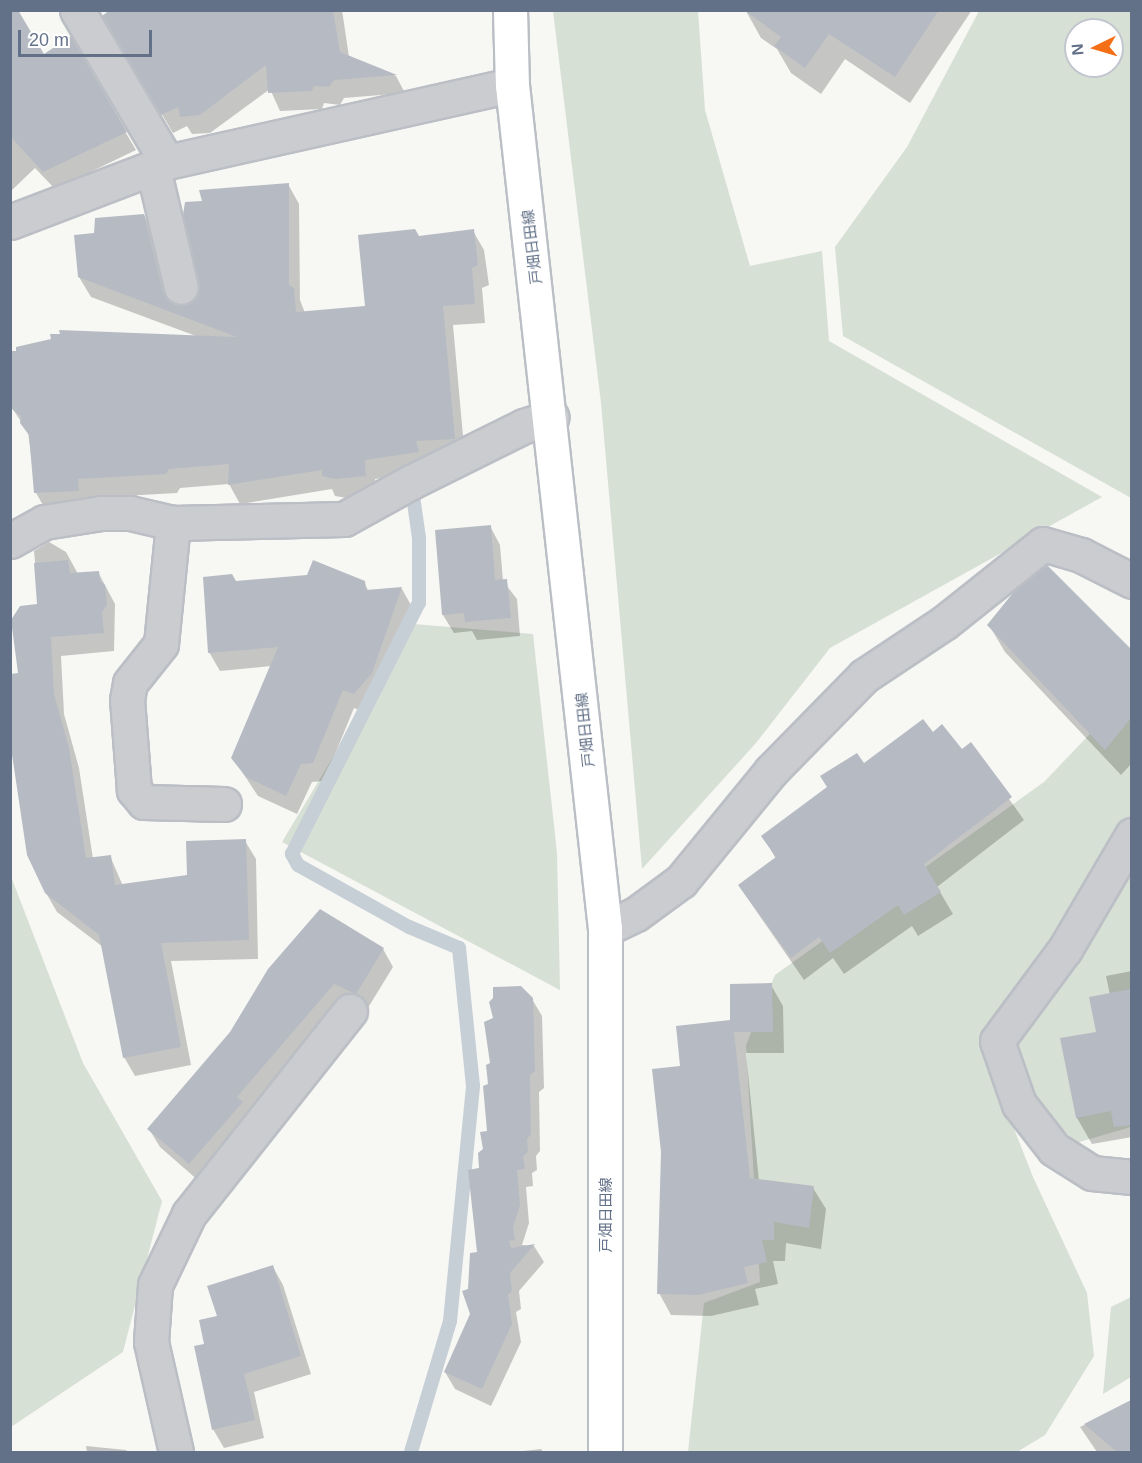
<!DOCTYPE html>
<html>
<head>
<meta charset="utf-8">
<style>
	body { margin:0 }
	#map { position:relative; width:1142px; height:1463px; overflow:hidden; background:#f7f7f4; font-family:Arial,"Noto Sans JP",sans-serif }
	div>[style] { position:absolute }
	.green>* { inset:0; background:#d7e0d4 }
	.shadow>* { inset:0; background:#0003 }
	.stream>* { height:14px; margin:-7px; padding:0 7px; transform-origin:7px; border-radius:7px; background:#c7cfd6 }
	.building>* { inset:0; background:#b6bbc3 }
	.roads { filter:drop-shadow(2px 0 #bbbfc5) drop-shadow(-2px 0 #bbbfc5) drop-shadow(0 2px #bbbfc5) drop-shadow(0 -2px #bbbfc5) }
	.street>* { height:33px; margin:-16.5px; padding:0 16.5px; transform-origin:16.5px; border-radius:16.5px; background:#caccd0 }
	.secondary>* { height:33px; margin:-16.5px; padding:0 16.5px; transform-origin:16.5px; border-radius:16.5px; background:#fff }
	span { translate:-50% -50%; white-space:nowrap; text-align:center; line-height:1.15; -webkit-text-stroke:6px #fff; paint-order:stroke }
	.street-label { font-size:15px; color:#637188 }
	.frame { position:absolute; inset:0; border:12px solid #637188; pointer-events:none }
	.north { position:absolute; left:1064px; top:18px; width:60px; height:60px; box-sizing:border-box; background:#fff; border:2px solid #c1c6cf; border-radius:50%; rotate:265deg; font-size:16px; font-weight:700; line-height:24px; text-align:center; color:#637188 }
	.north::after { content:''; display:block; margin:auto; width:21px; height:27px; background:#f56f16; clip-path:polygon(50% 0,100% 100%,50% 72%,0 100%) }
	.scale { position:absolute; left:18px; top:30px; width:134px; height:27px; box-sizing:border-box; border:3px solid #637188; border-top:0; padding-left:8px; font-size:18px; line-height:21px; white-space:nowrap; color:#637188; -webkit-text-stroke:4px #fff; paint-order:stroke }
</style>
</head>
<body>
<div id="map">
	<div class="green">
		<i style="clip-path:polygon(553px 11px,698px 11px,705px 110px,750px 266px,822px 251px,829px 341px,1102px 497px,830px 648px,756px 743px,642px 869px,601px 403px)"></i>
		<i style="clip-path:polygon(evenodd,979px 11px,1131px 11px,1131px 498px,843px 336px,835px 247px,907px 147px,979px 11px,1076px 30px,1112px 30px,1112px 66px,1076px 66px,1076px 30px)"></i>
		<i style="clip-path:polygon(413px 624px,533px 634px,557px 853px,560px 990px,282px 842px)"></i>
		<i style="clip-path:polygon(1131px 691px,1131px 1127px,1076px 1143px,982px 1047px,1033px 1177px,1087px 1293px,1094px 1356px,1045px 1435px,1017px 1452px,688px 1452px,704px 1303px,760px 1282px,746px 1045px,775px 975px,1044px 782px)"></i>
		<i style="clip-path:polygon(10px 874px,83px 1063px,162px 1201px,123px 1352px,11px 1427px)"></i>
		<i style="clip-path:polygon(1131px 1297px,1131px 1377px,1103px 1394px,1111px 1307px)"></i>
	</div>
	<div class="shadow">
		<i style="clip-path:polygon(258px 10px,342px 10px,349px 57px,396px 76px,405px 93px,344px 98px,340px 105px,324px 103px,322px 109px,280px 111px,270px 89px,210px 133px,192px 134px,187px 126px,173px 133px,104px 16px)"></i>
		<i style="clip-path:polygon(972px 10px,910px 103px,845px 59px,821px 94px,791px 73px,777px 49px,761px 38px,746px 11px)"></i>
		<i style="clip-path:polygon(10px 26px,44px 56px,70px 39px,136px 150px,55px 189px,35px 168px,10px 192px)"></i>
		<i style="clip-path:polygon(288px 184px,299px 204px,300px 300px,305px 313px,367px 308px,419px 238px,473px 231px,484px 250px,489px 285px,482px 288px,485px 323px,453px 325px,465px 458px,429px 472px,375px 479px,376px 495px,347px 498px,335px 496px,332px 489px,240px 504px,229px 484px,180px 488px,177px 493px,88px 498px,90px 510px,47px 512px,36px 493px,28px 432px,10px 405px,10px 355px,196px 336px,91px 297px,79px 277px,96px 234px,144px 215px,155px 235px,171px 303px,185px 307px,195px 301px,201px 283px,204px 202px)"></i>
		<i style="clip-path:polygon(490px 526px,500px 545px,503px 581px,517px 599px,520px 636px,477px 640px,472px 631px,454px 633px,443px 615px)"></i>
		<i style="clip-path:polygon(49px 542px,66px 552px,78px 574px,98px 572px,115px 604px,114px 651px,61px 656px,64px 714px,79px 768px,93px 859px,110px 856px,123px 886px,188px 877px,245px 841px,256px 859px,258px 959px,171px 961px,191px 1065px,135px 1076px,124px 1057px,103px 947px,57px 912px,46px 893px,10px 746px,10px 675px,20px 674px,39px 606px,34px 551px)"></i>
		<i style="clip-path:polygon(1047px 567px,1132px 651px,1132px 763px,1121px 775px,1005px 652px,989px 625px)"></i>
		<i style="clip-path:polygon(364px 582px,369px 592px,402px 589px,412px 607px,382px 691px,364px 712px,354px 708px,324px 781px,312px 782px,297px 814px,258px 796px,233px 758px,271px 666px,220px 671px,209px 652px,235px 583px)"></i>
		<i style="clip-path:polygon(933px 734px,961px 751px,970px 744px,1024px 820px,937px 887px,953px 914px,918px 936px,912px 926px,844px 974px,833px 958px,804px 980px,739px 886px,776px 859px,763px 836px,864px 765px)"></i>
		<i style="clip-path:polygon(383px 949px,393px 967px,366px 1011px,345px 1002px,200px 1182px,160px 1147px,149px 1129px,231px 1033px)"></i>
		<i style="clip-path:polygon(1132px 971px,1132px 1137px,1092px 1144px,1077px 1118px,1110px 995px,1106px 976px)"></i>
		<i style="clip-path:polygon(771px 985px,783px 1006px,784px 1053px,746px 1053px,759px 1181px,813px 1188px,826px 1209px,821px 1249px,786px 1243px,785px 1261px,773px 1261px,778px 1284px,755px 1289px,759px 1305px,711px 1316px,671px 1315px,659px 1293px,681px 1067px)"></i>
		<i style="clip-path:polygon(532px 999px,542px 1016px,544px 1088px,539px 1092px,540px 1151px,536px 1156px,537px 1170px,532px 1173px,533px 1186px,526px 1187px,529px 1223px,522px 1245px,534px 1246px,544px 1262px,519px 1291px,521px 1309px,516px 1312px,521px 1342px,491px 1406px,455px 1389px,445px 1372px,471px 1314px,469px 1290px,479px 1253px,481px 1169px,489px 1132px,492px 1064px)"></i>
		<i style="clip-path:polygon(273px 1267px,283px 1285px,311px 1374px,254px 1392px,264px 1438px,224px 1448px,213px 1429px,219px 1317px)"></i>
		<i style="clip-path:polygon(1132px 1401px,1132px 1452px,1097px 1452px,1080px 1427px)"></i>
		<i style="clip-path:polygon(86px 1446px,126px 1450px,128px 1452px,87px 1452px)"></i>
		<i style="clip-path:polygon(541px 1449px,543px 1452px,514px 1452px)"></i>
	</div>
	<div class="stream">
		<i style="left:411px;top:1452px;width:137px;rotate:-73.4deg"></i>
		<i style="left:450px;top:1321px;width:236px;rotate:-84.4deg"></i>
		<i style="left:473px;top:1086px;width:139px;rotate:-95.8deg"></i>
		<i style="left:459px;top:948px;width:54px;rotate:-157.2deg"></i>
		<i style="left:409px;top:927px;width:127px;rotate:-150.8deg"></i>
		<i style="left:298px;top:865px;width:13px;rotate:-119deg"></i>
		<i style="left:292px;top:854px;width:281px;rotate:-63.2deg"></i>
		<i style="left:419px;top:603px;width:65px;rotate:-90deg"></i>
		<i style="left:419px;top:538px;width:57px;rotate:-98.1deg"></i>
	</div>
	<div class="building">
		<i style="clip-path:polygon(10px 10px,18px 10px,44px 54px,71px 36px,127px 132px,43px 172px,10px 136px)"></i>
		<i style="clip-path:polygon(110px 10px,333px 10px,340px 52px,397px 75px,334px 80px,329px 87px,314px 86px,312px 91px,268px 93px,266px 65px,200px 115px,180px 117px,178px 107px,161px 115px,102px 16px)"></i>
		<i style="clip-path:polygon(744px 10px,939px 10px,895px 77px,829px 34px,805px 68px,774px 46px,781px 37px)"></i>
		<i style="clip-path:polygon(289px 183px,289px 285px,294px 288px,296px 312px,365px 306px,358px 235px,415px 229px,419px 236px,474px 229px,478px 265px,472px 268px,475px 304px,443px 306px,455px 439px,416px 441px,419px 452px,365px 460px,366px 476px,335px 479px,322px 476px,322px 470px,228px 485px,229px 464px,169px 469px,166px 474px,78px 479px,79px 491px,34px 493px,29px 435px,20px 423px,21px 416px,12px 409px,10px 351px,16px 351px,16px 347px,51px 339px,50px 334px,60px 334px,59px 330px,237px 337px,78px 277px,74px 235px,94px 233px,95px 218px,144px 214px,163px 292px,175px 305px,186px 305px,194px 300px,199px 283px,183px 215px,185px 202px,202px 201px,199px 190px)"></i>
		<i style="clip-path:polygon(491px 525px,495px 580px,507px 579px,511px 618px,465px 622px,464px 613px,442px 615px,435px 530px)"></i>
		<i style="clip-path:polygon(68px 560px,70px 573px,99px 571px,100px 581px,105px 585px,107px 605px,102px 612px,104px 633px,51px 637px,54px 694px,69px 748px,86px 858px,111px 855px,115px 885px,187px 875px,186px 841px,246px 839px,249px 940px,161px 943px,181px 1047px,123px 1058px,99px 935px,45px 893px,27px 855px,10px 741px,10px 674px,18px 673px,11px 620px,20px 606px,37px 604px,34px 563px)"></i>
		<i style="clip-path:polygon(313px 560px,365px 581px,366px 590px,402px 587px,372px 673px,354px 694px,343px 690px,313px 763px,301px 764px,286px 796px,246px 777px,231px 758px,278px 647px,208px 653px,203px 577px,232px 574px,236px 581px,307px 575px)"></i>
		<i style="clip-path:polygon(1047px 565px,1131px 649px,1131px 718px,1105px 750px,987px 625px,1017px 588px)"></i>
		<i style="clip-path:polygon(923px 719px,933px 732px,942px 724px,962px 749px,971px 742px,1012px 797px,924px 864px,941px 892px,904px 915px,898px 905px,830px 953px,819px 937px,791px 958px,738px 885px,776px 857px,761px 836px,827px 787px,820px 776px,857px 753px,864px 763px)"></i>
		<i style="clip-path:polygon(320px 909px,384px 948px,356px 994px,334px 984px,237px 1097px,243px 1102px,189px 1164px,147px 1129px,230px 1032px,268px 969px)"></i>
		<i style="clip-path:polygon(772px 983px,773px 1032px,734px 1032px,750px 1178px,814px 1186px,809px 1228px,774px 1222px,774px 1240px,762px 1240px,767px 1262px,744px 1267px,748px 1283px,698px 1295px,657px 1294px,661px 1152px,652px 1069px,680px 1066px,676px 1026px,730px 1020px,730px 984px)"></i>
		<i style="clip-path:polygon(521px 986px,533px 998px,535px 1071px,530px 1075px,531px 1134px,527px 1139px,528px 1152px,523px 1156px,525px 1169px,517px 1170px,520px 1205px,513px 1227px,515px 1240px,509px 1241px,511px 1248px,535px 1244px,510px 1273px,512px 1291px,508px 1295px,512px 1324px,482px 1389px,444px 1372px,470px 1314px,462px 1291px,468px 1289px,470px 1253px,477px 1252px,468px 1170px,479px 1168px,478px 1153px,483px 1149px,480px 1132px,487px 1131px,483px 1086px,488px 1084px,486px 1065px,490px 1063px,484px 1022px,493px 1018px,489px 1002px,493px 998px,493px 987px)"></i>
		<i style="clip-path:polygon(1131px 989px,1131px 1125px,1114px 1127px,1111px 1111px,1076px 1118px,1060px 1038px,1096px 1032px,1089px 997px)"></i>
		<i style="clip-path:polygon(273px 1265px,301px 1356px,244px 1374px,255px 1420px,212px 1430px,194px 1346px,204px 1344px,199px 1320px,217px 1316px,207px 1286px)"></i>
		<i style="clip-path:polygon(1131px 1400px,1131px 1452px,1117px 1452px,1084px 1424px)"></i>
	</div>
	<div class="roads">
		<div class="street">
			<i style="left:77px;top:10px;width:177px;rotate:59.4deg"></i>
			<i style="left:153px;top:168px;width:122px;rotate:76.8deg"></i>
			<i style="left:10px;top:222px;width:168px;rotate:-20.9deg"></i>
			<i style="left:167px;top:162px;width:353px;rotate:-12.6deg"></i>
			<i style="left:10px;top:541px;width:39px;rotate:-29deg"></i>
			<i style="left:44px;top:522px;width:58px;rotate:-9deg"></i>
			<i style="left:101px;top:513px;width:29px"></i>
			<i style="left:130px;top:513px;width:44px;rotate:13.1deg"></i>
			<i style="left:224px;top:804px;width:80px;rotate:-178.6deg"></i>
			<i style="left:144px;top:802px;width:16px;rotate:-130deg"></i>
			<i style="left:134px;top:790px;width:90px;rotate:-94.4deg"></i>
			<i style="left:127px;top:700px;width:17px;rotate:-80deg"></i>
			<i style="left:130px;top:683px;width:50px;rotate:-51.5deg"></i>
			<i style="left:161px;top:644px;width:122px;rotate:-84.3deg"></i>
			<i style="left:173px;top:523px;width:171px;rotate:-1.3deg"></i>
			<i style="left:344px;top:519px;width:77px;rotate:-28.9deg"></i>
			<i style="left:411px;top:482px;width:126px;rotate:-26.4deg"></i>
			<i style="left:524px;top:426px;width:29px;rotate:-18deg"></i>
			<i style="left:1132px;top:835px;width:132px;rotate:120.4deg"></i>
			<i style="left:1065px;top:949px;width:114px;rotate:126.5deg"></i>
			<i style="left:997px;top:1041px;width:67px;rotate:70.8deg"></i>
			<i style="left:1019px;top:1104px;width:57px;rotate:52.1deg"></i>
			<i style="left:1054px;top:1149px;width:45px;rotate:32.3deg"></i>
			<i style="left:1092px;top:1173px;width:40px;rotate:5.7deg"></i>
			<i style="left:605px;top:929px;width:34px;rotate:-26deg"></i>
			<i style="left:636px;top:914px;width:56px;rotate:-36.3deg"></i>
			<i style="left:681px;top:881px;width:142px;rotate:-50.7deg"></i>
			<i style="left:771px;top:771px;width:133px;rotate:-45.6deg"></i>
			<i style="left:864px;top:676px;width:97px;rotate:-33.7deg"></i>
			<i style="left:945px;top:622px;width:125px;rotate:-38.5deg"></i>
			<i style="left:1043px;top:544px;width:40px;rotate:16deg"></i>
			<i style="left:1081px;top:555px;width:57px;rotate:27deg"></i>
			<i style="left:176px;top:1452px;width:113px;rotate:-102.8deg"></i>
			<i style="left:151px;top:1342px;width:57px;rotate:-86deg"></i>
			<i style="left:155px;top:1285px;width:79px;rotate:-64.4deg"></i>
			<i style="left:189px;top:1214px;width:259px;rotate:-51.6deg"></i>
		</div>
		<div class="secondary">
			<i style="left:510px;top:10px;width:75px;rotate:88.5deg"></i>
			<i style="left:512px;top:85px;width:849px;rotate:83.71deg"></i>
			<i style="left:605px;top:929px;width:523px;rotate:90deg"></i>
		</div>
	</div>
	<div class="street-label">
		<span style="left:532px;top:247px;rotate:-97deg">戸畑日田線</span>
		<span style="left:585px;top:730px;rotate:-96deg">戸畑日田線</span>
		<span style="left:606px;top:1215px;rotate:-90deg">戸畑日田線</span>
	</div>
	<div class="frame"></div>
	<div class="north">N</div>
	<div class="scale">20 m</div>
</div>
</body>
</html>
